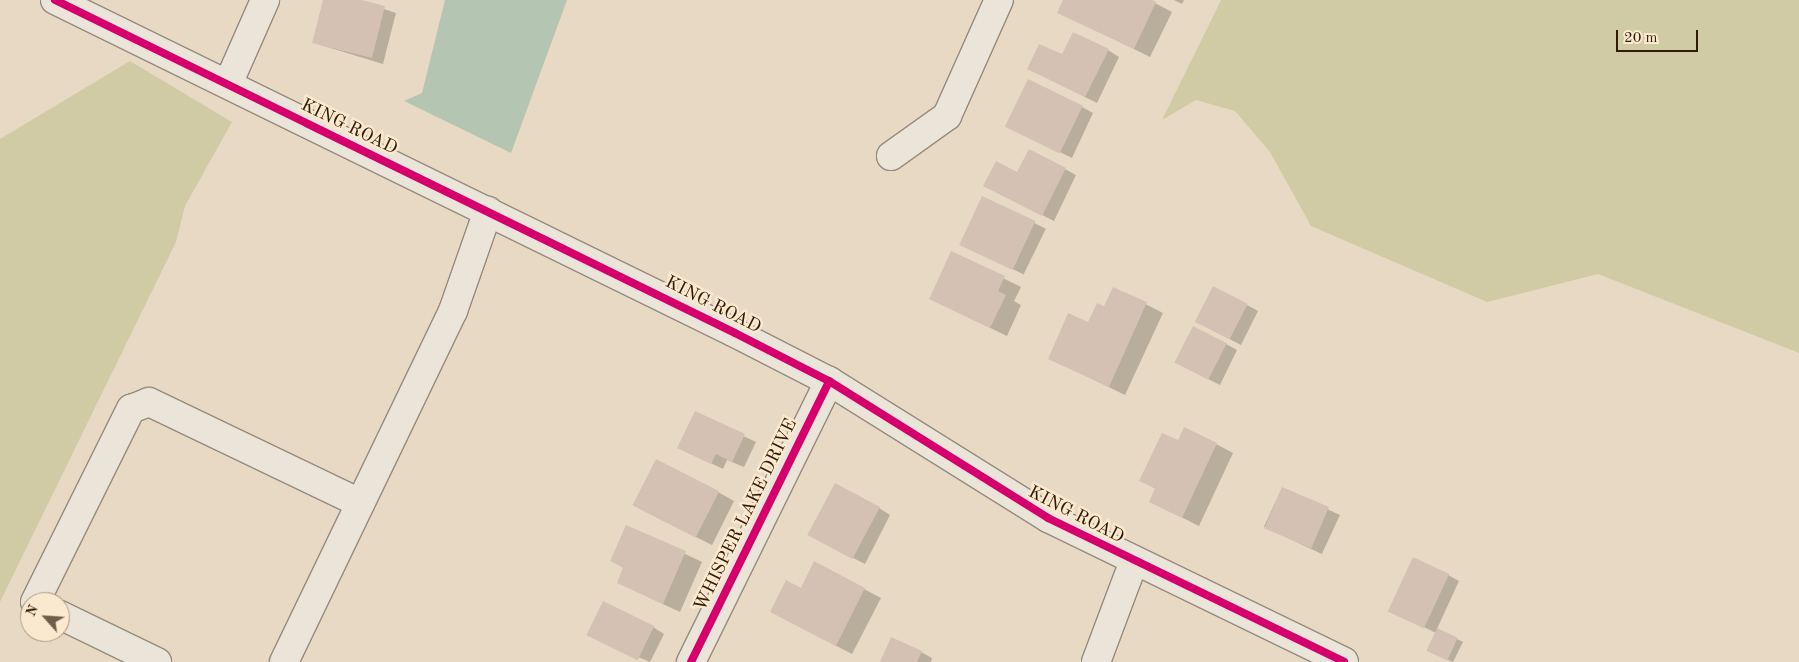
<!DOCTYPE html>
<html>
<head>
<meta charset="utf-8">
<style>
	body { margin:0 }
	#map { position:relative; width:1799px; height:662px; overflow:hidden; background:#e8d9c4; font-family:"Old Standard TT",serif }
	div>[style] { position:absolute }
	.green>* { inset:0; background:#d1cba5 }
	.water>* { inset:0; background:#b4c5b1 }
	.shadow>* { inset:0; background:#0003; transform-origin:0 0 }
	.building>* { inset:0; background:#d4c1b4; transform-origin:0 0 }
	.roads { filter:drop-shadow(1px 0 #968a7c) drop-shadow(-1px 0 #968a7c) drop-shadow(0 1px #968a7c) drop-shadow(0 -1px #968a7c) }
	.minor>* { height:28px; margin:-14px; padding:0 14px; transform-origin:14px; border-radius:14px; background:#ebe4d9 }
	.cycleway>* { height:8px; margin:-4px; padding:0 4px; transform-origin:4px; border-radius:4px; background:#d6006c }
	span { translate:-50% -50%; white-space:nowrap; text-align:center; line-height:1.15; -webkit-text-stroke:5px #fae8cf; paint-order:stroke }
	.street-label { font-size:18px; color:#301b07 }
	.north { position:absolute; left:20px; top:592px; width:50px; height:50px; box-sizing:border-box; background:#fae8cf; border:1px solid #a9967f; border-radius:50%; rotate:296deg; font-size:14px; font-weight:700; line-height:20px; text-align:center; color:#301b07 }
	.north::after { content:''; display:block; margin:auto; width:18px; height:22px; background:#705e49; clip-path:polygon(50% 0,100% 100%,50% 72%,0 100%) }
	.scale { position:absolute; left:1616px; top:30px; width:82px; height:22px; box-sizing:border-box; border:2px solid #301b07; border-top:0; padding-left:6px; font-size:15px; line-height:18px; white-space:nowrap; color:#301b07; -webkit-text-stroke:4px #fae8cf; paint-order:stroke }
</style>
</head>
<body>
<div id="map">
	<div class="green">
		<i style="clip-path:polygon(1221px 0,1799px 0,1799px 353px,1598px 274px,1487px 302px,1311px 226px,1270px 152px,1235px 111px,1196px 100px,1162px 120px)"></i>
		<i style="clip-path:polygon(130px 61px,232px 122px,185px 206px,176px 242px,0 602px,0 139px)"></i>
	</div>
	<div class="water">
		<i style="clip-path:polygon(445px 0,567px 0,511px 153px,404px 101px,422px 93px)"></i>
	</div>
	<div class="shadow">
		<i style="clip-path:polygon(325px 0,357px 0,396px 13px,383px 64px,314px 43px)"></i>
		<i style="clip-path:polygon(1064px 0,1149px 0,1172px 12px,1150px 57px,1059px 12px)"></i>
		<i style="clip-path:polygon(1174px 0,1184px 0,1182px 4px)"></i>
		<i style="clip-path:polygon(1108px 50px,1119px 57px,1097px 103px,1029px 69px,1062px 56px)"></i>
		<i style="clip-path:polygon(1082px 107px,1093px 113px,1072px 158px,1018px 132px)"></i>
		<i style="clip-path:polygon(1065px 169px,1076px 175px,1054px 221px,996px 192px,1018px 174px)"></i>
		<i style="left:983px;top:198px;width:70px;height:51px;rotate:26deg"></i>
		<i style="clip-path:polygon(952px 253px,1021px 287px,1014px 301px,1021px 305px,1007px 336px,930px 299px)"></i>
		<i style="clip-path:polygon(1114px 288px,1163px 313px,1125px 395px,1049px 358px,1105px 307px)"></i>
		<i style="clip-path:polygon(1247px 305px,1258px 311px,1241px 345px,1208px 328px)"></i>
		<i style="clip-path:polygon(1226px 344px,1237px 350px,1220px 385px,1188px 369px)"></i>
		<i style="clip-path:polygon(695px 413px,756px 442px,744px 467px,727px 460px,723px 469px,679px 448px)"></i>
		<i style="clip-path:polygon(1178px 442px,1216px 444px,1233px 453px,1199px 526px,1151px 502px,1156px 489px,1141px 481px)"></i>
		<i style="left:1282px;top:488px;width:64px;height:43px;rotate:25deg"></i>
		<i style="clip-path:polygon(718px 492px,734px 501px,712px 545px,650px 514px)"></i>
		<i style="clip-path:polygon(879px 508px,890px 515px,865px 564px,820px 541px)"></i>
		<i style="clip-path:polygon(627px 526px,702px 562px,680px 612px,618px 583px,624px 568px,611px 561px)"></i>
		<i style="clip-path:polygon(1448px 575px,1459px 581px,1437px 629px,1463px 642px,1453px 662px,1433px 653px,1436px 633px,1389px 610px)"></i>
		<i style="clip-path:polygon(801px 589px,864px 589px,881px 598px,852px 654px,788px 621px)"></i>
		<i style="clip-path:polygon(653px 627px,664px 634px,650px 662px,599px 641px)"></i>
		<i style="clip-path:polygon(921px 652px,932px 658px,931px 662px,881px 662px)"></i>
	</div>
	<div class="building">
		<i style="clip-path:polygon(323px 0,362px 0,385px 6px,372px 58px,312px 43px)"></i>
		<i style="clip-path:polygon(1063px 0,1152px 0,1156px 2px,1134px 49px,1057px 13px)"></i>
		<i style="clip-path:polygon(1073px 32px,1109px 49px,1085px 97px,1027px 69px,1039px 44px,1062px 54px)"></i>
		<i style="left:1028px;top:79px;width:61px;height:53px;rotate:26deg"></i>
		<i style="clip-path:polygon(1029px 149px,1066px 168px,1042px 216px,983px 186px,996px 161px,1017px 172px)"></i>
		<i style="left:982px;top:196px;width:59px;height:54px;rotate:25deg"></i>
		<i style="clip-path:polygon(951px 251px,1005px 276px,998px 291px,1006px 295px,990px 328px,929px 299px)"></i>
		<i style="left:1213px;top:286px;width:39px;height:40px;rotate:27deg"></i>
		<i style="clip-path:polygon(1113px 287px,1147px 302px,1109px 387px,1048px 359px,1068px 313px,1088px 322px,1097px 303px,1104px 306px)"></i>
		<i style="left:1193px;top:326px;width:38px;height:41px;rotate:27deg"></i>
		<i style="clip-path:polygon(695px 411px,745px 434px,732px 462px,716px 454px,711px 464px,677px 448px)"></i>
		<i style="clip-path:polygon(1184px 427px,1217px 443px,1182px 518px,1149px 502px,1155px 488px,1139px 481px,1162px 433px,1178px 440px)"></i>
		<i style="left:656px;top:459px;width:71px;height:52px;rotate:27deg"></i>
		<i style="left:835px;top:483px;width:51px;height:59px;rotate:28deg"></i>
		<i style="left:1282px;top:487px;width:51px;height:45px;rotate:23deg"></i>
		<i style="clip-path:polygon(626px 525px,686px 551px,663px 604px,617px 583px,623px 567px,610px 561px)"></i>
		<i style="left:1413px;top:557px;width:40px;height:60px;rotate:25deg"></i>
		<i style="clip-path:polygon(814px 561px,865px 588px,836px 646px,770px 612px,786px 580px,801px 588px)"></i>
		<i style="left:603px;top:601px;width:57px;height:38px;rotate:26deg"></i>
		<i style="left:1437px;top:628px;width:23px;height:25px;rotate:25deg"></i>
		<i style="clip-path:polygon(891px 637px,922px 651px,917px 662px,880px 662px)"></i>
	</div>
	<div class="roads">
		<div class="minor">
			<i style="left:55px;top:0;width:757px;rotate:26.09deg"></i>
			<i style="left:735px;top:333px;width:106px;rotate:27.1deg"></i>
			<i style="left:829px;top:381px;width:258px;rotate:32deg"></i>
			<i style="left:1048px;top:518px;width:329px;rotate:25.9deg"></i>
			<i style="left:228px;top:84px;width:92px;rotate:-66.2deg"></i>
			<i style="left:891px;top:156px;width:69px;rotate:-35.5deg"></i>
			<i style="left:947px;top:116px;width:127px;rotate:-65.9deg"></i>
			<i style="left:35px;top:602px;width:216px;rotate:-63.6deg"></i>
			<i style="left:131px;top:409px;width:19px;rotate:-21deg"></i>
			<i style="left:149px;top:402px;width:234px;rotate:25.6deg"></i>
			<i style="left:60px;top:615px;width:108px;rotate:25.9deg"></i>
			<i style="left:284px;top:662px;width:390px;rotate:-64.3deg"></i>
			<i style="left:453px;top:311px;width:106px;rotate:-70.7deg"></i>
			<i style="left:691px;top:662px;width:313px;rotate:-63.8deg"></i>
			<i style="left:1096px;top:662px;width:108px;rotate:-69.4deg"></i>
		</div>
	</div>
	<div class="cycleway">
		<i style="left:55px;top:0;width:757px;rotate:26.09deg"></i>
		<i style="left:735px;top:333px;width:106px;rotate:27.1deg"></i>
		<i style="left:829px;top:381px;width:258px;rotate:32deg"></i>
		<i style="left:1048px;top:518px;width:329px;rotate:25.9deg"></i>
		<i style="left:691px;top:662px;width:313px;rotate:-63.8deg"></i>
	</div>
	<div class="street-label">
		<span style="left:349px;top:127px;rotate:26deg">KING ROAD</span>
		<span style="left:713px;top:305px;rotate:27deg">KING ROAD</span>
		<span style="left:746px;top:515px;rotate:-64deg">WHISPER LAKE DRIVE</span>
		<span style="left:1076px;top:515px;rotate:27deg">KING ROAD</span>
	</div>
	<div class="north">N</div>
	<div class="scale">20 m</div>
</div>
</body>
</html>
